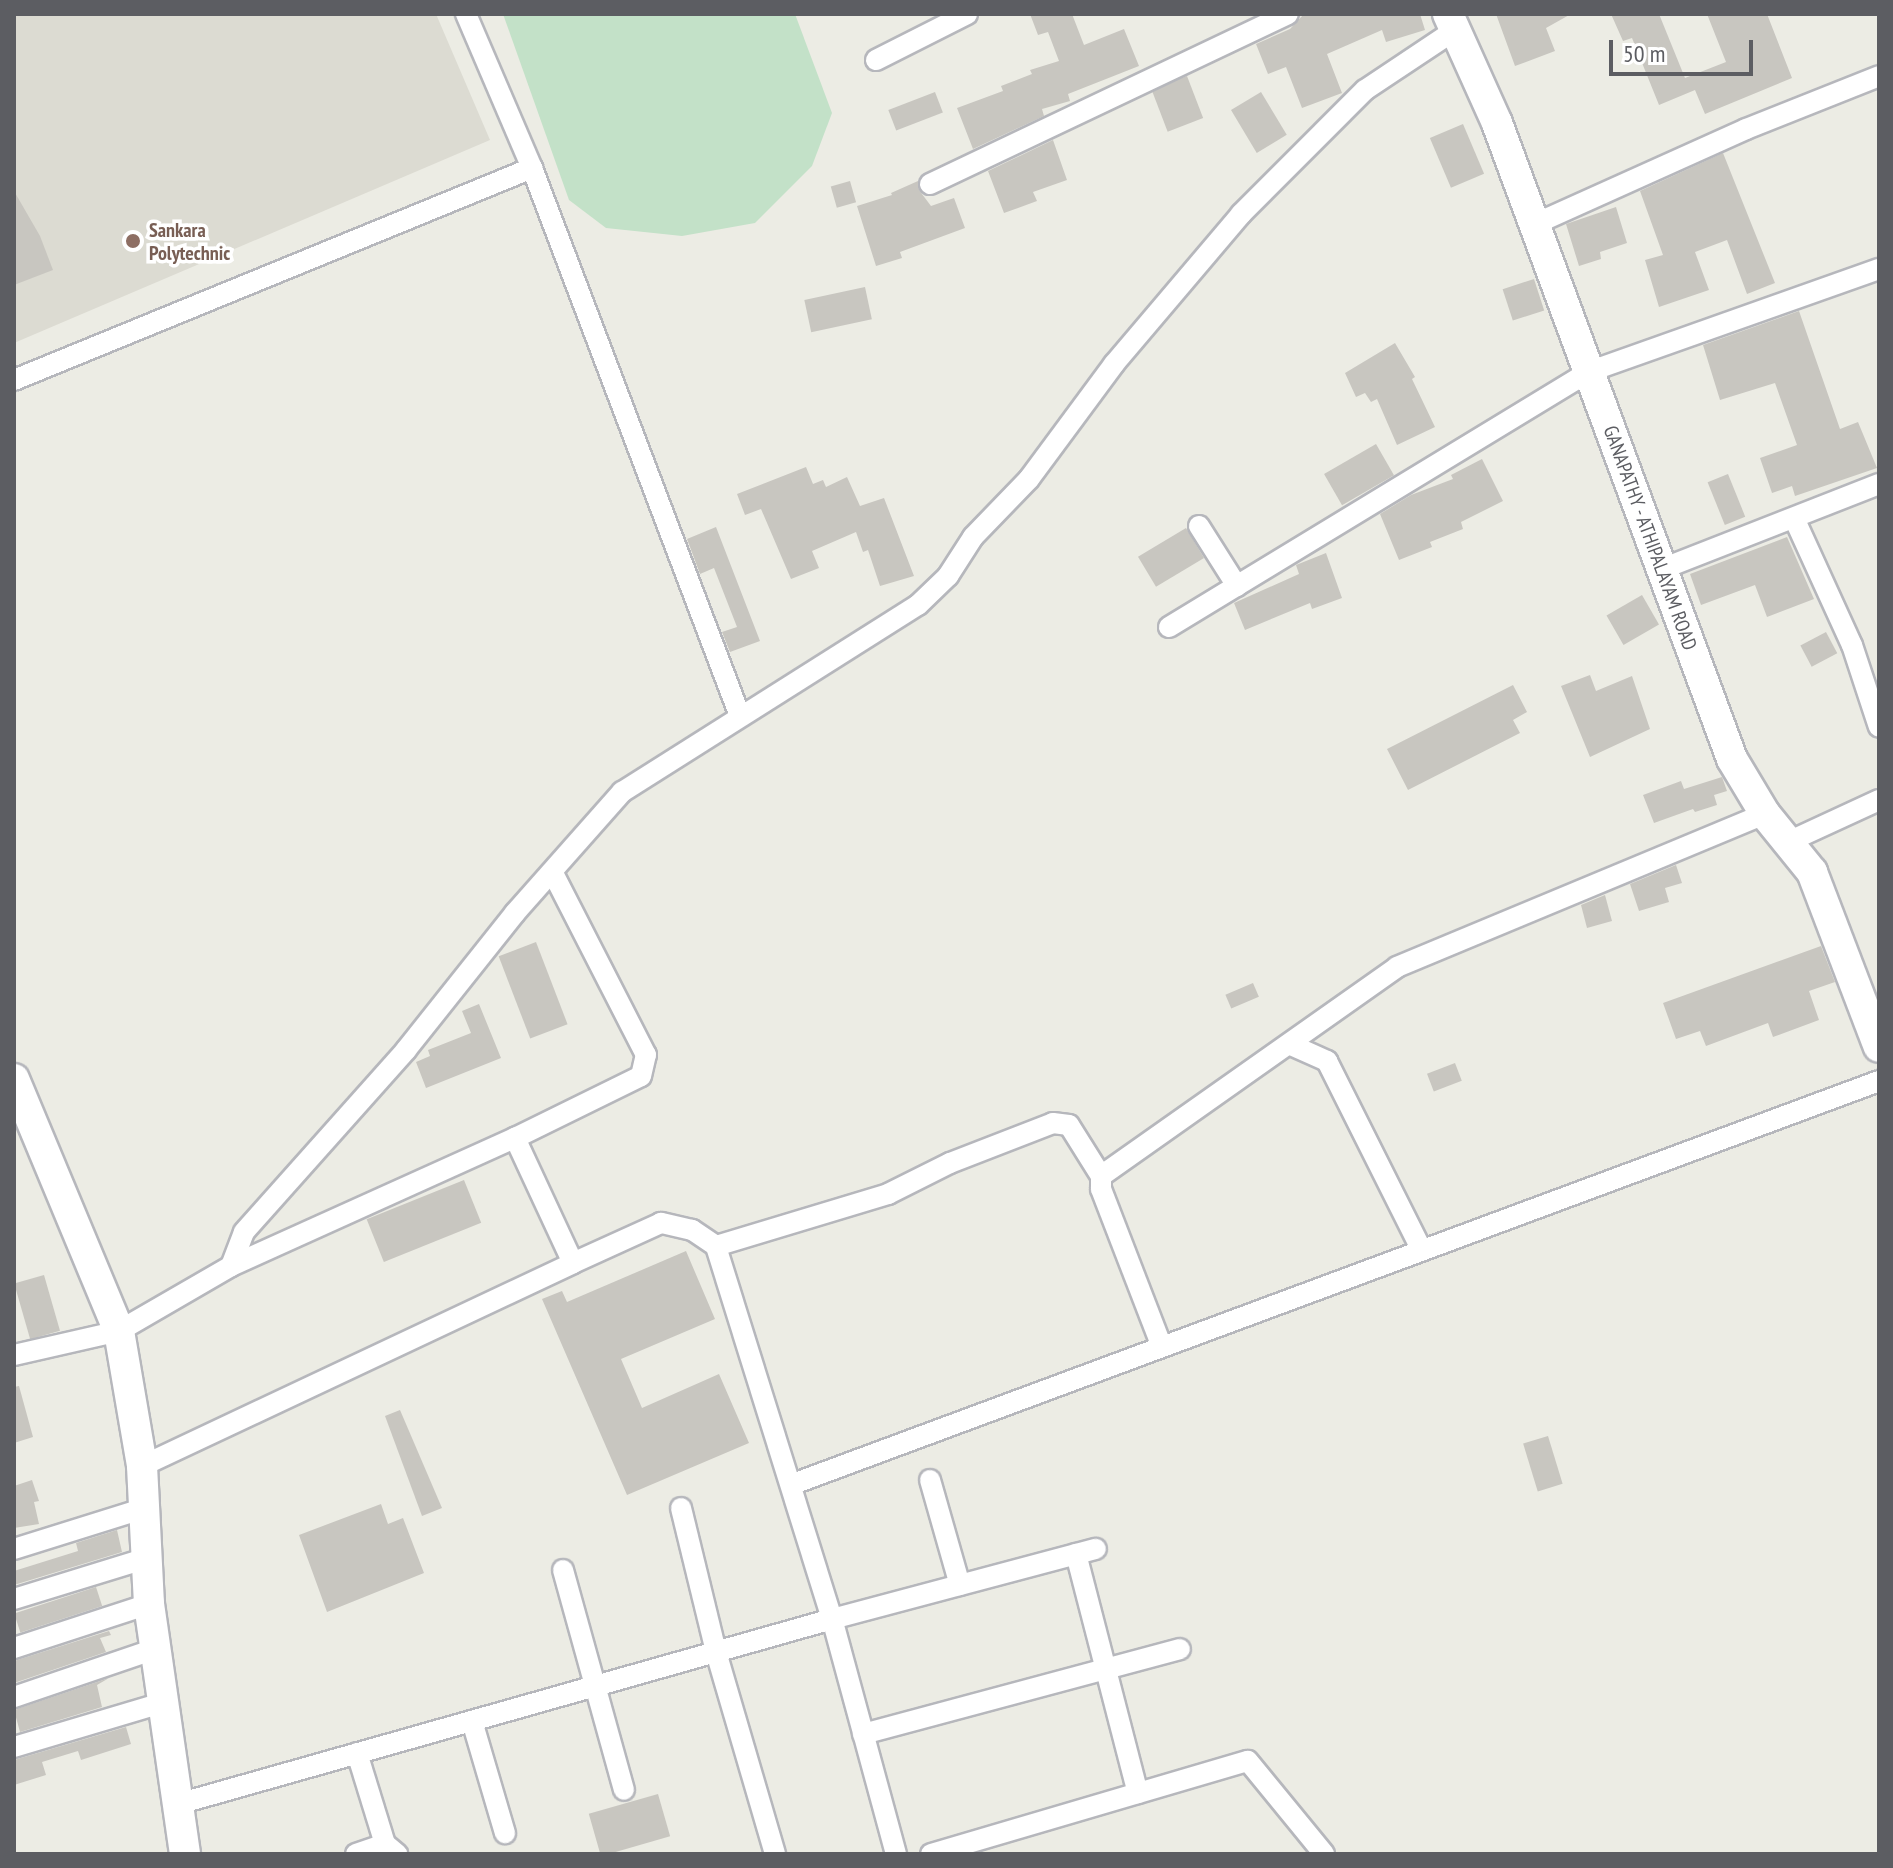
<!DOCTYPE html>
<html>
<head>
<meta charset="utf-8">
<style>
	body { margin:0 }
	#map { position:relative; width:1893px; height:1868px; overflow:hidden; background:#ecece4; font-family:"PT Sans Narrow",sans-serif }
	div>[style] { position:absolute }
	.education>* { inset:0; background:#dcdbd2 }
	.green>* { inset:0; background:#c3e1c8 }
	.building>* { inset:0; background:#c8c6c0; transform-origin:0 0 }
	.roads { filter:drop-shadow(2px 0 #b6b7bc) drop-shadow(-2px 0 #b6b7bc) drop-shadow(0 2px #b6b7bc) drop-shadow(0 -2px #b6b7bc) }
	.street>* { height:20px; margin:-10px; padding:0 10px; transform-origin:10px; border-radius:10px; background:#fff }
	.secondary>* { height:30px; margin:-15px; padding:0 15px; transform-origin:15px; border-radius:15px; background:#fff }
	.dots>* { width:22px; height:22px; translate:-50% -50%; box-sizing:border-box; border:4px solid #fff; border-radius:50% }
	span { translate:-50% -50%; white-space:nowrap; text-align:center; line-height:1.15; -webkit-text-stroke:7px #fff; paint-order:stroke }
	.education-label { font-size:20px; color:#785e54; font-weight:700 }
	.left { translate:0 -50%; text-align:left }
	.street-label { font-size:20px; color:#5c5d62 }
	.frame { position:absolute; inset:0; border:16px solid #5c5d62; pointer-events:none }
	.scale { position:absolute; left:1609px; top:40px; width:144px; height:36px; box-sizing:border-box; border:4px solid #5c5d62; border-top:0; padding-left:10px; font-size:24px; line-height:28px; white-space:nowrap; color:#5c5d62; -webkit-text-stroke:6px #fff; paint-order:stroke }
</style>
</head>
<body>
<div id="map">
	<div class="education">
		<i style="clip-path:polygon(14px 14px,436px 14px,490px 140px,14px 343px)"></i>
	</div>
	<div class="green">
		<i style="clip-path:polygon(503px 14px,795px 14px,832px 113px,812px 166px,755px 223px,682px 236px,606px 228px,569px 200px)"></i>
	</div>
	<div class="building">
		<i style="clip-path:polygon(1030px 14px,1072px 14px,1084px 45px,1124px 29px,1139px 66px,1068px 94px,1070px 101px,1042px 109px,1044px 116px,973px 149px,957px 108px,1003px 91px,1001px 86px,1032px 74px,1030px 70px,1059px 61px,1048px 32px,1038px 35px)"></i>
		<i style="clip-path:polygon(1304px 14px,1419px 14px,1414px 16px,1420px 14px,1425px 30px,1386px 42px,1382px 30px,1327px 54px,1342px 93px,1302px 108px,1286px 67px,1268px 74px,1256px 44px,1290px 29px)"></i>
		<i style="clip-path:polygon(1496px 14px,1571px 14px,1546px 28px,1555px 51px,1515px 66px)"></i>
		<i style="clip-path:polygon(1611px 14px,1659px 14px,1685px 78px,1726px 62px,1707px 14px,1767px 14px,1792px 78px,1705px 114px,1695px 90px,1659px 105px,1632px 38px,1623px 41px)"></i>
		<i style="left:1187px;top:76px;width:45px;height:38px;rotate:69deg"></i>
		<i style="left:935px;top:92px;width:22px;height:50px;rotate:69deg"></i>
		<i style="left:1261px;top:92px;width:50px;height:35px;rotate:59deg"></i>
		<i style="left:1463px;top:124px;width:54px;height:36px;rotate:67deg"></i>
		<i style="clip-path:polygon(1053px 140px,1067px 180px,1033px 192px,1037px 201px,1004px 213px,988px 171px)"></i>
		<i style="clip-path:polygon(1723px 153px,1775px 283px,1747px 294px,1727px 240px,1695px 252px,1709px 290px,1659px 307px,1645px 260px,1663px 255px,1640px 191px)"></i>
		<i style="left:850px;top:181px;width:22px;height:20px;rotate:74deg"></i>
		<i style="clip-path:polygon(918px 181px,919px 190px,931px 206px,954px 198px,965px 228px,900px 252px,902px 258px,876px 266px,857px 206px,892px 195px,891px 193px)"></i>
		<i style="clip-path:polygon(14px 191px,40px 236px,53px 270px,14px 285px)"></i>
		<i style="clip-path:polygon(1616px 207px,1627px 243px,1600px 252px,1601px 259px,1579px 266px,1566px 224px)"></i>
		<i style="left:1534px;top:279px;width:33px;height:33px;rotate:72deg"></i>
		<i style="left:865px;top:287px;width:33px;height:62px;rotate:78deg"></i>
		<i style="clip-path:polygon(1799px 311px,1840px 429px,1858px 422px,1877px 468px,1795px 496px,1792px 486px,1772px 493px,1760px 458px,1797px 445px,1775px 383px,1720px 400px,1703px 345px)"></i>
		<i style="clip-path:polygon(1395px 343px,1415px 377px,1412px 379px,1435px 427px,1397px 445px,1377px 399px,1371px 402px,1365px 393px,1356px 397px,1345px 373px)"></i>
		<i style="left:1376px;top:444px;width:36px;height:60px;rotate:60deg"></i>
		<i style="clip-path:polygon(1482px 459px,1503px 501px,1461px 522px,1463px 529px,1430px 542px,1432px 547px,1399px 560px,1380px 514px,1411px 495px,1453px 479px,1451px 475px)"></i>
		<i style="clip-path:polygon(806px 467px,813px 484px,823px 480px,826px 487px,847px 477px,860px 506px,884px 498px,914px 576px,880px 586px,868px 550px,863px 552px,856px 532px,812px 551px,819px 568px,791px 579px,761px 509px,745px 515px,737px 494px)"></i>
		<i style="left:1728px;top:474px;width:46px;height:22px;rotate:68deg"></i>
		<i style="clip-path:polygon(716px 527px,760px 641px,730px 652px,722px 632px,737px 627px,714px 568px,700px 574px,687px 539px)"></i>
		<i style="left:1186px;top:528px;width:35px;height:56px;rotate:59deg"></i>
		<i style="clip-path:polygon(1787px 537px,1814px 599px,1767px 617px,1755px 585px,1701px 605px,1690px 574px)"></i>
		<i style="clip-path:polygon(1326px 553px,1342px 598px,1312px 609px,1310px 603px,1245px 630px,1234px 603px,1299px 574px,1296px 565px)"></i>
		<i style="left:1642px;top:595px;width:34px;height:41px;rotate:60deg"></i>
		<i style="left:1826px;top:632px;width:24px;height:29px;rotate:62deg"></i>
		<i style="clip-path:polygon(1590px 675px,1596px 691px,1632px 676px,1650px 729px,1590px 757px,1561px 686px)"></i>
		<i style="clip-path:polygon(1513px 685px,1527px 712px,1513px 720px,1520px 733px,1408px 790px,1387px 749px)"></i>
		<i style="clip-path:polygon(1722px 777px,1727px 791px,1714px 795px,1717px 805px,1695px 812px,1693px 809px,1654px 823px,1643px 795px,1681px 781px,1684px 789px)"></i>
		<i style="clip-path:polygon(1676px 865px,1682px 883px,1665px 888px,1669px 902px,1639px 911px,1630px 884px)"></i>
		<i style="clip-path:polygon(1605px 895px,1612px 921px,1587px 928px,1581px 905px)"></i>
		<i style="left:536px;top:942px;width:88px;height:40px;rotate:69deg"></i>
		<i style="clip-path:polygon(1821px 946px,1835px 982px,1809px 991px,1819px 1020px,1773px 1037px,1768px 1023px,1706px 1046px,1700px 1031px,1676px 1039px,1663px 1003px)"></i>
		<i style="left:1253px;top:983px;width:15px;height:30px;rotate:67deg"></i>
		<i style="clip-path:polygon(479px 1004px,501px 1058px,426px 1088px,416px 1062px,430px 1056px,428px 1050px,471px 1033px,462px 1011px)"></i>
		<i style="left:1455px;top:1063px;width:19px;height:30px;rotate:69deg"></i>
		<i style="left:464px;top:1180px;width:46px;height:105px;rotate:68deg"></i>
		<i style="clip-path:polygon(686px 1251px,715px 1319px,621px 1359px,642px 1408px,719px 1374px,749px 1443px,627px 1495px,542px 1299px,562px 1291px,567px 1302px)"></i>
		<i style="left:44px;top:1275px;width:58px;height:31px;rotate:74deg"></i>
		<i style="clip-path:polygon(19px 1386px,33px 1437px,14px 1443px,14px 1387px)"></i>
		<i style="clip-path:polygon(400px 1410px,442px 1508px,422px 1516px,385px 1416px)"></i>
		<i style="left:1548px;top:1436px;width:50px;height:26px;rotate:73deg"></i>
		<i style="clip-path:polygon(32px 1480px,39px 1501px,34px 1502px,39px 1524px,14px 1528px,14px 1486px)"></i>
		<i style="clip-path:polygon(381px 1504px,388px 1524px,403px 1518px,424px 1573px,327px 1612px,299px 1535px)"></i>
		<i style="clip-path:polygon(117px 1530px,122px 1552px,14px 1585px,14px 1571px,78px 1551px,76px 1543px)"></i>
		<i style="left:96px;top:1587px;width:20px;height:86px;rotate:72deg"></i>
		<i style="clip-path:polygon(109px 1631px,111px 1635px,100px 1638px,106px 1652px,14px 1683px,14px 1661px)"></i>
		<i style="clip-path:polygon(109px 1678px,97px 1685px,102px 1707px,20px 1732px,14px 1710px)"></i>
		<i style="clip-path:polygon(126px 1727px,131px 1744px,81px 1760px,78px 1751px,42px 1762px,46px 1775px,14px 1785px,14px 1760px)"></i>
		<i style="left:658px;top:1794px;width:44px;height:72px;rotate:74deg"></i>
	</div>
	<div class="roads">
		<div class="street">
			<i style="left:876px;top:60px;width:102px;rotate:-26.8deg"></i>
			<i style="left:532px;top:168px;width:586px;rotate:69.22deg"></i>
			<i style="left:930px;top:184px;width:396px;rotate:-25.4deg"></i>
			<i style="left:1535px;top:224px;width:231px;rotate:-24.2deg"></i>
			<i style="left:1746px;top:129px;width:143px;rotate:-21.7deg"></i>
			<i style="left:14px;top:380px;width:560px;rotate:-22.26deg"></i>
			<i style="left:532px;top:168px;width:168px;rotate:-113.2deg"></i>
			<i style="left:1794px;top:518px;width:140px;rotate:65.5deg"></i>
			<i style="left:1852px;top:645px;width:86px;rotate:71.8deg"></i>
			<i style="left:1199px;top:526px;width:71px;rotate:57.7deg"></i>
			<i style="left:1662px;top:569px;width:233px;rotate:-21.4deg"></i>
			<i style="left:1169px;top:627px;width:490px;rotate:-31.3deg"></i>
			<i style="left:1588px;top:372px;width:309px;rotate:-19.5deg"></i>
			<i style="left:1788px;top:842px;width:100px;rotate:-24.8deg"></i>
			<i style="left:1289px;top:1044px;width:42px;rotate:24.1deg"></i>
			<i style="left:1327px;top:1061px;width:212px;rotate:63.4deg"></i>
			<i style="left:1101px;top:1176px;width:362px;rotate:-35.2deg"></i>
			<i style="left:1397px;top:967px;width:399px;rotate:-22.6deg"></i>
			<i style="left:716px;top:1246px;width:180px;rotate:-16.8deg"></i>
			<i style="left:888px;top:1194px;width:69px;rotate:-26.6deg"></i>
			<i style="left:950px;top:1163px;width:110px;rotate:-21.2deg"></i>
			<i style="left:1053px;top:1123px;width:16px;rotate:7deg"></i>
			<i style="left:1069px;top:1125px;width:60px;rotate:57.9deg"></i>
			<i style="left:1101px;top:1176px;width:13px;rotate:90deg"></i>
			<i style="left:1101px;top:1189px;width:169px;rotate:68.9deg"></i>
			<i style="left:231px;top:1266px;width:312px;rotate:-24.3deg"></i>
			<i style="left:515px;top:1138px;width:140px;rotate:-26.2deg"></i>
			<i style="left:641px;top:1076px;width:22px;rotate:-77deg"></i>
			<i style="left:646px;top:1055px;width:204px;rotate:-117.1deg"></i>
			<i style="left:14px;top:1355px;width:108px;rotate:-12.9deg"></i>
			<i style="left:119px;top:1331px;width:129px;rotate:-30.1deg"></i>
			<i style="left:231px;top:1266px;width:36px;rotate:-69deg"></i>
			<i style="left:244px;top:1232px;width:244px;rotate:-48.3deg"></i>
			<i style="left:406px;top:1050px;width:175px;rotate:-51.5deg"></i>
			<i style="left:515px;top:913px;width:162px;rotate:-48.5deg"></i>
			<i style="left:622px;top:792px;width:350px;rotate:-32.3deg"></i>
			<i style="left:918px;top:605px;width:42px;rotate:-44deg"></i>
			<i style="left:948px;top:576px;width:46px;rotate:-57.3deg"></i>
			<i style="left:973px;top:537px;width:81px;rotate:-46deg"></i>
			<i style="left:1029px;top:479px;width:143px;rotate:-53.5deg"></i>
			<i style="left:1114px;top:364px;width:197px;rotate:-49.7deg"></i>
			<i style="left:1241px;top:214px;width:175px;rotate:-45deg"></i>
			<i style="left:1365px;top:90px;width:108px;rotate:-33.7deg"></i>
			<i style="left:142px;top:1466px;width:476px;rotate:-25.2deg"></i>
			<i style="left:573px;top:1263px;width:138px;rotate:-114.9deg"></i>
			<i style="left:930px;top:1480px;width:109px;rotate:74.1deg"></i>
			<i style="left:793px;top:1484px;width:1158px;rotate:-20.36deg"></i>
			<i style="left:681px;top:1508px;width:148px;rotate:76.3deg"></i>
			<i style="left:716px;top:1652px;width:210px;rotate:73.7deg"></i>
			<i style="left:14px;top:1549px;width:134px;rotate:-17.4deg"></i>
			<i style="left:1076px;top:1554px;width:247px;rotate:75.5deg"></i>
			<i style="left:563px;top:1570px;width:228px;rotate:74.5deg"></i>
			<i style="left:14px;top:1599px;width:139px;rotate:-17.1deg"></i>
			<i style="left:14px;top:1648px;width:142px;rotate:-18.1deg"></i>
			<i style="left:14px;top:1697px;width:149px;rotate:-18.8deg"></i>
			<i style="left:472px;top:1721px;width:117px;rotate:73.6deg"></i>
			<i style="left:863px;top:1734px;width:328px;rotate:-15deg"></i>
			<i style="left:14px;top:1747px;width:154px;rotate:-16.6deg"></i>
			<i style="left:357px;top:1753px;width:95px;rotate:72.9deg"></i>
			<i style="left:178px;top:1804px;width:680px;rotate:-15.79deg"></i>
			<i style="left:832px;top:1619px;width:391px;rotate:-107.3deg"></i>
			<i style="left:716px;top:1246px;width:29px;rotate:-146deg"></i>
			<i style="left:692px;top:1230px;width:32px;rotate:-167deg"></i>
			<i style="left:661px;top:1223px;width:97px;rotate:155.6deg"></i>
			<i style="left:356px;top:1854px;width:31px;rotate:-19deg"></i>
			<i style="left:385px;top:1844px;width:16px;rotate:40deg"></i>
			<i style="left:896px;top:1854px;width:244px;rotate:-105.2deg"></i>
			<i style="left:832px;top:1619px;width:273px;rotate:-14.9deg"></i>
			<i style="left:931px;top:1854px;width:330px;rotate:-16.4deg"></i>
			<i style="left:1248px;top:1761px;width:120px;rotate:50.7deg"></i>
		</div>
		<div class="secondary">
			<i style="left:1448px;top:14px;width:120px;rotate:65.8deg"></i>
			<i style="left:1497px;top:123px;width:678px;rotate:69.72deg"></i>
			<i style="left:1732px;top:759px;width:64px;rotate:59deg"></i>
			<i style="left:1765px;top:814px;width:75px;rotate:51deg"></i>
			<i style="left:1812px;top:872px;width:187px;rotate:69.1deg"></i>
			<i style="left:14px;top:1079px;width:273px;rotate:67.4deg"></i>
			<i style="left:119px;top:1331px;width:137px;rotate:80.3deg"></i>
			<i style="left:142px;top:1466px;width:138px;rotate:87.1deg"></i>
			<i style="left:149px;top:1604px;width:253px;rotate:81.8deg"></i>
		</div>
	</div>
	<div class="dots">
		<i style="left:133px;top:241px;background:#8d6e63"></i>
	</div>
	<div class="education-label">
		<span class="left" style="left:149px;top:242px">Sankara<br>Polytechnic</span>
	</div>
	<div class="street-label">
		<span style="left:1650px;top:538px;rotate:70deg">GANAPATHY - ATHIPALAYAM ROAD</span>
	</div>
	<div class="frame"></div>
	<div class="scale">50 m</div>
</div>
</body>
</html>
